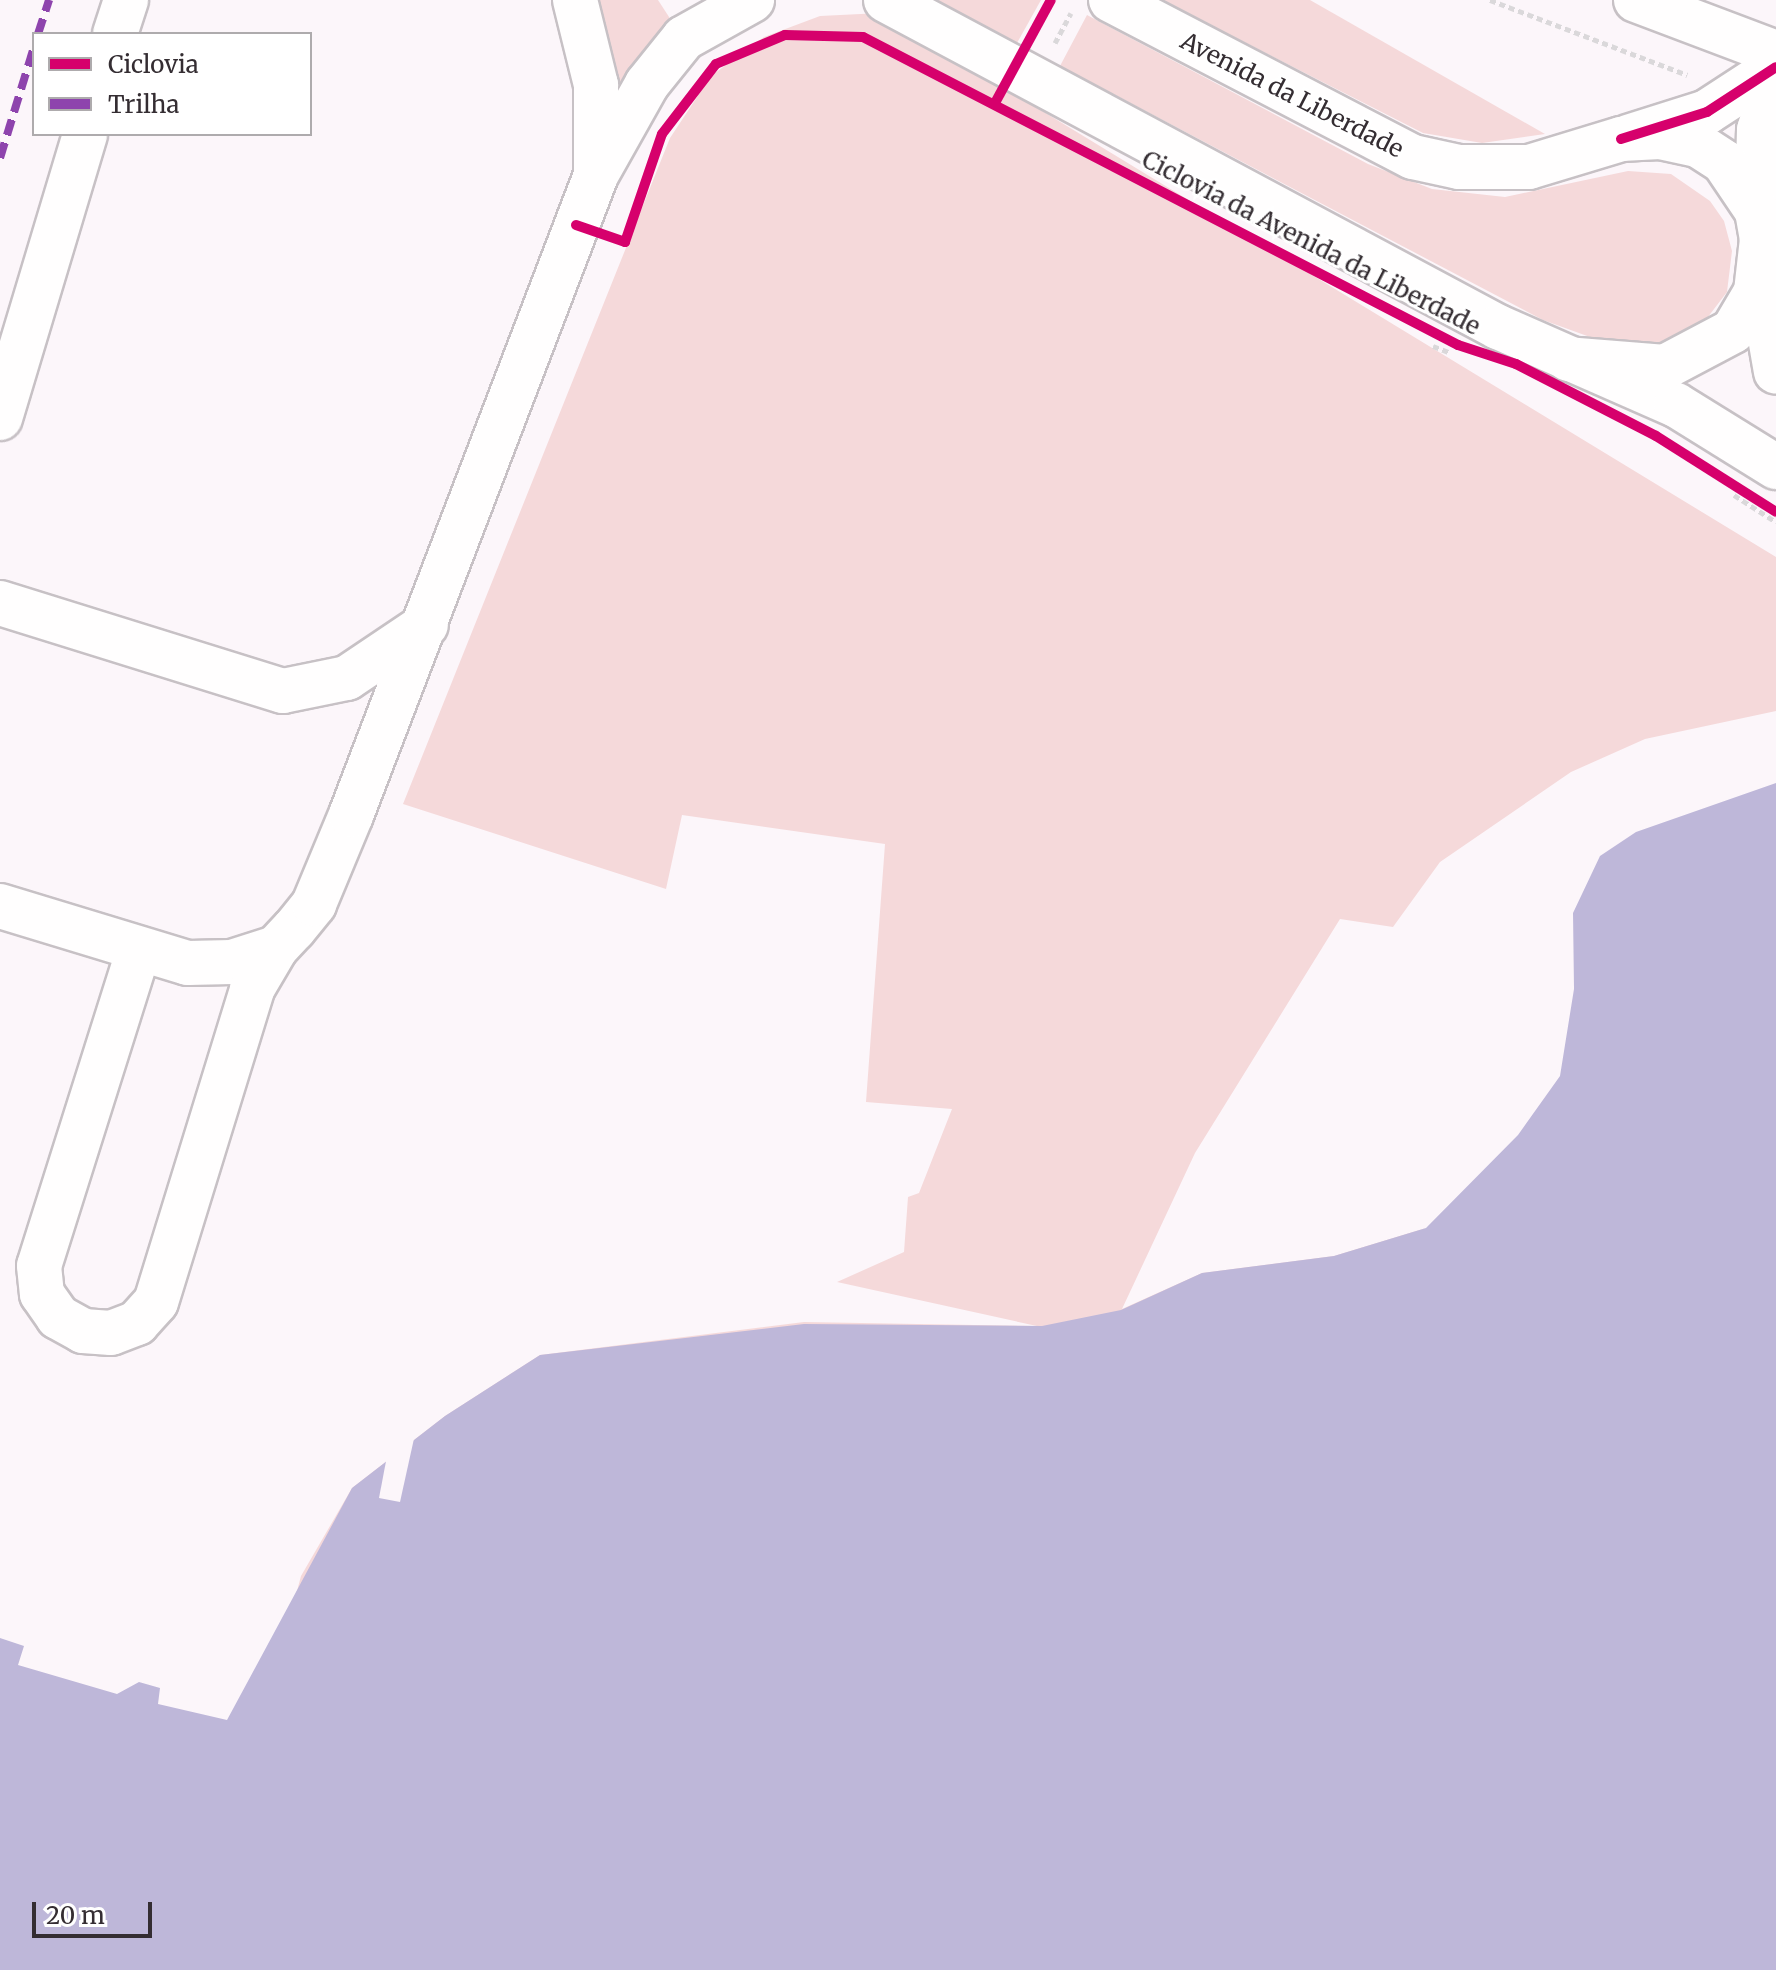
<!DOCTYPE html>
<html>
<head>
<meta charset="utf-8">
<style>
	body { margin:0 }
	#map { position:relative; width:1776px; height:1970px; overflow:hidden; background:#fcf6fa; font-family:Merriweather,serif }
	div>[style] { position:absolute }
	.green>* { inset:0; background:#f5d9da }
	.water>* { inset:0; background:#beb7d9 }
	.pier>* { inset:0; background:#fcf6fa }
	.path>* { height:5px; margin-top:-2.5px; transform-origin:0; background:repeating-linear-gradient(90deg,#dad8da 0 6px,transparent 0 10px) }
	.roads { filter:drop-shadow(2px 0 #c7c1c5) drop-shadow(-2px 0 #c7c1c5) drop-shadow(0 2px #c7c1c5) drop-shadow(0 -2px #c7c1c5) }
	.minor>* { height:44px; margin:-22px; padding:0 22px; transform-origin:22px; border-radius:22px; background:#fffefe }
	.major>* { height:44px; margin:-22px; padding:0 22px; transform-origin:22px; border-radius:22px; background:#fffefe }
	.quiet>* { height:8px; margin-top:-4px; transform-origin:0; background:repeating-linear-gradient(90deg,#8e44ad 0 16px,transparent 0 24px) }
	.cycleway>* { height:10px; margin:-5px; padding:0 5px; transform-origin:5px; border-radius:5px; background:#d6006c }
	span { translate:-50% -50%; white-space:nowrap; text-align:center; line-height:1.15; -webkit-text-stroke:6px #fff; paint-order:stroke }
	.street-label { font-size:24px; color:#342d32 }
	.legend { position:absolute; left:32px; top:32px; width:280px; height:104px; box-sizing:border-box; background:#fff; border:2px solid #aeabad; margin:0; padding:10px 14px; list-style:none; font-size:24px; color:#342d32 }
	.legend li { display:flex; align-items:center; gap:16px; height:40px }
	.legend b { width:40px; border:2px solid #aeabad }
	.scale { position:absolute; left:32px; top:1902px; width:120px; height:36px; box-sizing:border-box; border:4px solid #342d32; border-top:0; padding-left:10px; font-size:24px; line-height:28px; white-space:nowrap; color:#342d32; -webkit-text-stroke:6px #fff; paint-order:stroke }
</style>
</head>
<body>
<div id="map">
	<div class="green">
		<i style="clip-path:polygon(591px 0,658px 0,671px 20px,619px 84px)"></i>
		<i style="clip-path:polygon(936px 0,1041px 0,1017px 43px)"></i>
		<i style="clip-path:polygon(1161px 0,1310px 0,1545px 134px,1482px 143px,1423px 133px)"></i>
		<i style="clip-path:polygon(881px 13px,1776px 557px,1776px 711px,1645px 739px,1571px 772px,1440px 862px,1393px 927px,1340px 919px,1195px 1153px,1122px 1309px,1202px 1273px,1334px 1256px,1426px 1228px,269px 1696px,301px 1576px,352px 1488px,445px 1416px,540px 1355px,804px 1322px,1037px 1326px,837px 1282px,904px 1252px,908px 1197px,919px 1193px,952px 1109px,866px 1102px,885px 844px,682px 815px,666px 889px,403px 804px,670px 138px,711px 76px,764px 37px,820px 16px)"></i>
		<i style="clip-path:polygon(1087px 15px,1368px 164px,1432px 189px,1505px 197px,1628px 171px,1671px 174px,1710px 201px,1724px 221px,1732px 251px,1727px 292px,1698px 330px,1651px 345px,1590px 337px,1543px 320px,1060px 66px)"></i>
	</div>
	<div class="water">
		<i style="clip-path:polygon(1776px 783px,1776px 1970px,0 1970px,0 1638px,24px 1646px,18px 1665px,117px 1694px,139px 1682px,160px 1688px,158px 1704px,227px 1720px,352px 1488px,445px 1416px,540px 1355px,804px 1324px,1042px 1326px,1121px 1310px,1202px 1273px,1334px 1256px,1426px 1228px,1518px 1135px,1560px 1076px,1574px 989px,1573px 913px,1600px 856px,1636px 832px)"></i>
	</div>
	<div class="pier">
		<i style="clip-path:polygon(415px 1434px,400px 1502px,379px 1498px,387px 1456px)"></i>
	</div>
	<div class="path">
		<i style="left:1490px;top:0;width:211px;rotate:20.8deg"></i>
		<i style="left:1055px;top:43px;width:34px;rotate:-62deg"></i>
		<i style="left:1433px;top:346px;width:19px;rotate:21deg"></i>
		<i style="left:1734px;top:495px;width:50px;rotate:32.7deg"></i>
	</div>
	<div class="roads">
		<div class="minor">
			<i style="left:575px;top:0;width:88px;rotate:76.1deg"></i>
			<i style="left:596px;top:85px;width:87px;rotate:90deg"></i>
			<i style="left:1636px;top:0;width:150px;rotate:20.7deg"></i>
			<i style="left:115px;top:34px;width:36px;rotate:-72deg"></i>
			<i style="left:1628px;top:137px;width:83px;rotate:-17.6deg"></i>
			<i style="left:1707px;top:112px;width:82px;rotate:-33.1deg"></i>
			<i style="left:1757px;top:211px;width:81px;rotate:-88.6deg"></i>
			<i style="left:1759px;top:130px;width:57px;rotate:-72.5deg"></i>
			<i style="left:0;top:418px;width:296px;rotate:-73.3deg"></i>
			<i style="left:0;top:603px;width:296px;rotate:17.3deg"></i>
			<i style="left:283px;top:691px;width:65px;rotate:-11.5deg"></i>
			<i style="left:347px;top:678px;width:95px;rotate:-33.9deg"></i>
			<i style="left:0;top:906px;width:196px;rotate:16.9deg"></i>
			<i style="left:188px;top:963px;width:44px;rotate:-1.3deg"></i>
			<i style="left:232px;top:962px;width:46px;rotate:-17.7deg"></i>
			<i style="left:276px;top:948px;width:26px;rotate:-47deg"></i>
			<i style="left:294px;top:929px;width:32px;rotate:-51deg"></i>
			<i style="left:314px;top:904px;width:96px;rotate:-67.4deg"></i>
			<i style="left:351px;top:815px;width:685px;rotate:-69.05deg"></i>
			<i style="left:596px;top:175px;width:104px;rotate:-60.7deg"></i>
			<i style="left:647px;top:84px;width:59px;rotate:-51.2deg"></i>
			<i style="left:684px;top:38px;width:78px;rotate:-29.2deg"></i>
			<i style="left:139px;top:949px;width:332px;rotate:107.5deg"></i>
			<i style="left:39px;top:1266px;width:28px;rotate:84deg"></i>
			<i style="left:42px;top:1294px;width:28px;rotate:55deg"></i>
			<i style="left:58px;top:1317px;width:29px;rotate:29deg"></i>
			<i style="left:83px;top:1331px;width:28px;rotate:4deg"></i>
			<i style="left:111px;top:1333px;width:28px;rotate:-21deg"></i>
			<i style="left:137px;top:1323px;width:28px;rotate:-48deg"></i>
			<i style="left:156px;top:1302px;width:327px;rotate:-72.9deg"></i>
			<i style="left:252px;top:989px;width:48px;rotate:-59.7deg"></i>
		</div>
		<div class="major">
			<i style="left:886px;top:0;width:694px;rotate:28.12deg"></i>
			<i style="left:1498px;top:327px;width:194px;rotate:23.7deg"></i>
			<i style="left:1676px;top:405px;width:118px;rotate:31.8deg"></i>
			<i style="left:1111px;top:0;width:340px;rotate:27.5deg"></i>
			<i style="left:1413px;top:157px;width:47px;rotate:12.3deg"></i>
			<i style="left:1459px;top:167px;width:70px"></i>
			<i style="left:1529px;top:167px;width:96px;rotate:-16.9deg"></i>
			<i style="left:1621px;top:139px;width:39px;rotate:-3deg"></i>
			<i style="left:1660px;top:137px;width:39px;rotate:12deg"></i>
			<i style="left:1698px;top:145px;width:31px;rotate:33deg"></i>
			<i style="left:1724px;top:162px;width:59px;rotate:56deg"></i>
			<i style="left:1757px;top:211px;width:28px;rotate:80deg"></i>
			<i style="left:1762px;top:239px;width:53px;rotate:96.5deg"></i>
			<i style="left:1756px;top:292px;width:45px;rotate:120.5deg"></i>
			<i style="left:1733px;top:331px;width:77px;rotate:152.1deg"></i>
			<i style="left:1665px;top:367px;width:97px;rotate:-175.3deg"></i>
			<i style="left:1760px;top:280px;width:93px;rotate:80.1deg"></i>
		</div>
	</div>
	<div class="quiet">
		<i style="left:38px;top:34px;width:36px;rotate:-72deg"></i>
		<i style="left:0;top:158px;width:116px;rotate:-73deg"></i>
	</div>
	<div class="cycleway">
		<i style="left:995px;top:103px;width:117px;rotate:-61.5deg"></i>
		<i style="left:1621px;top:139px;width:90px;rotate:-17.4deg"></i>
		<i style="left:1707px;top:112px;width:82px;rotate:-33.1deg"></i>
		<i style="left:576px;top:225px;width:52px;rotate:19.1deg"></i>
		<i style="left:625px;top:242px;width:114px;rotate:-71.1deg"></i>
		<i style="left:662px;top:134px;width:88px;rotate:-52.4deg"></i>
		<i style="left:716px;top:64px;width:75px;rotate:-22.8deg"></i>
		<i style="left:785px;top:35px;width:78px;rotate:1.5deg"></i>
		<i style="left:863px;top:37px;width:670px;rotate:27.37deg"></i>
		<i style="left:1458px;top:345px;width:61px;rotate:18.1deg"></i>
		<i style="left:1516px;top:364px;width:157px;rotate:27.2deg"></i>
		<i style="left:1656px;top:436px;width:142px;rotate:32.3deg"></i>
	</div>
	<div class="street-label">
		<span style="left:1292px;top:95px;rotate:27deg">Avenida da Liberdade</span>
		<span style="left:1311px;top:243px;rotate:27deg">Ciclovia da Avenida da Liberdade</span>
	</div>
	<ul class="legend">
	<li><b style="height:10px;background:#d6006c"></b>Ciclovia</li>
	<li><b style="height:10px;background:#8e44ad"></b>Trilha</li>
	</ul>
	<div class="scale">20 m</div>
</div>
</body>
</html>
